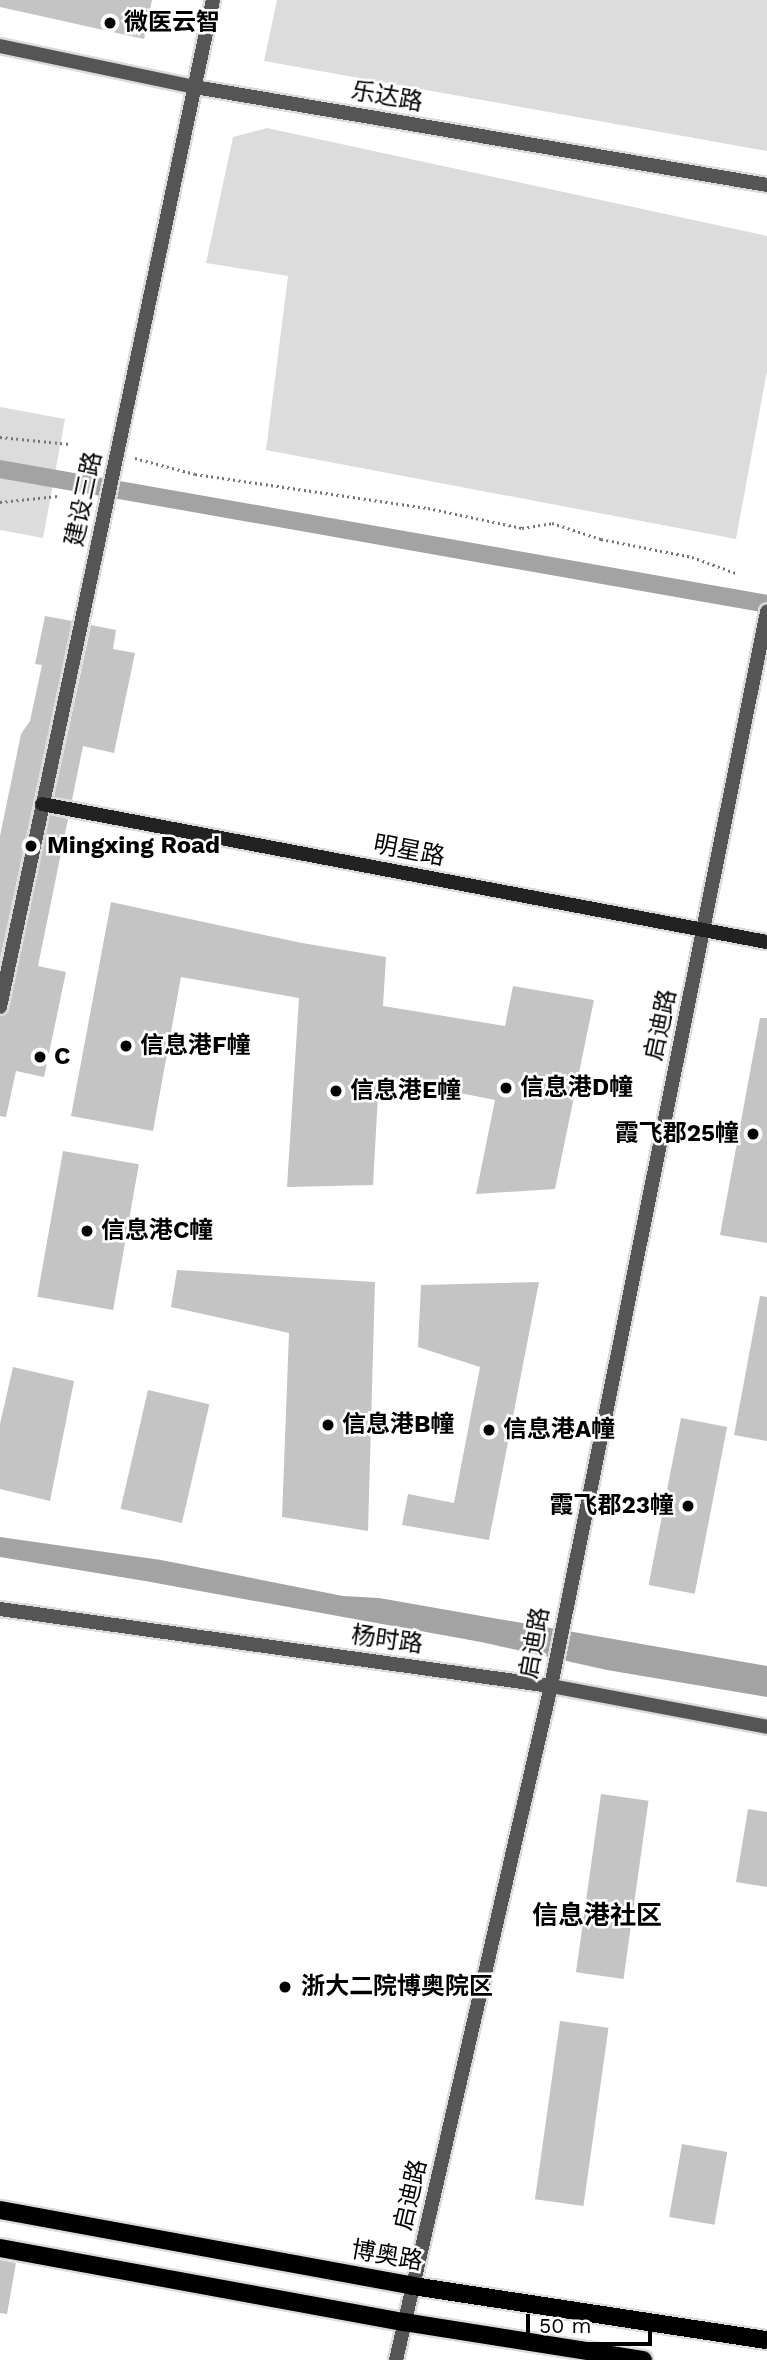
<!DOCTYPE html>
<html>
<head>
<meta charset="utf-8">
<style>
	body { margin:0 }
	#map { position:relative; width:767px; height:2360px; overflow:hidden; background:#fff; font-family:"Work Sans","Noto Sans SC",sans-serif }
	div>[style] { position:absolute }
	.green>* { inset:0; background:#dcdcdc }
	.water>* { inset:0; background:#a3a3a3 }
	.canal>* { height:18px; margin:-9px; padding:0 9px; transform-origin:9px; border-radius:9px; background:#a3a3a3 }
	.building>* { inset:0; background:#c4c4c4; transform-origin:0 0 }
	.path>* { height:2.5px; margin-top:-1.25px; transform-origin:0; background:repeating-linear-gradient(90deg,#777 0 2px,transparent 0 5.5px) }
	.roads { filter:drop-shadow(2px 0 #dbdbdb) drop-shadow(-2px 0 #dbdbdb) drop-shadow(0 2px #dbdbdb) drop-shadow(0 -2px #dbdbdb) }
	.tertiary>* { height:14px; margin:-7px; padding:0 7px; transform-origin:7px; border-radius:7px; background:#555 }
	.secondary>* { height:14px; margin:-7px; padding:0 7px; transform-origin:7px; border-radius:7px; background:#222 }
	.primary>* { height:18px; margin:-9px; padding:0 9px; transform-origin:9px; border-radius:9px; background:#000 }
	.dots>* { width:19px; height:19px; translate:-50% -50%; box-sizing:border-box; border:4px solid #fff; border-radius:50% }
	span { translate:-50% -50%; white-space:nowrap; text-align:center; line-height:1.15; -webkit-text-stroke:5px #fff; paint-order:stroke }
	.poi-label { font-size:24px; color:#000; font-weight:700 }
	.left { translate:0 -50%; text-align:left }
	.right { translate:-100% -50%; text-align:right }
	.street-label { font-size:24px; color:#000 }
	.neighbourhood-label { font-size:26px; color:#000; font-weight:700 }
	.scale { position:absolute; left:526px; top:2314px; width:126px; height:32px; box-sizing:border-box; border:4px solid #000; border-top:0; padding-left:9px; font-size:21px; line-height:24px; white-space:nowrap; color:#000; -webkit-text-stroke:5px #fff; paint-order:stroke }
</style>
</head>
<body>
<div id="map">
	<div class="green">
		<i style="clip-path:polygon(277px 0,767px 0,767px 151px,264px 61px)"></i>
		<i style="clip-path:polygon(267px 128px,767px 236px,767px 371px,736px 539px,266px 450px,288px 276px,206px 263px,233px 137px)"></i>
		<i style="clip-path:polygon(0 407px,65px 419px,43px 538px,0 530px)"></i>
	</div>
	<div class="water">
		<i style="clip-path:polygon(0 1537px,161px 1560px,343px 1596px,379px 1598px,767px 1666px,767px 1697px,607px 1670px,481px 1642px,145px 1581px,0 1557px)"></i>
	</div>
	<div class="canal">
		<i style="left:0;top:469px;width:779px;rotate:9.98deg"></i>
	</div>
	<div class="building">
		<i style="clip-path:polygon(0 0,152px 0,144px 39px,0 7px)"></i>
		<i style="clip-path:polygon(45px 616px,72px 621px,0 960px,0 836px,21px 734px,30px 721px,42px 665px,35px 664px)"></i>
		<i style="clip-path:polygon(91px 625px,116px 630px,113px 649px,135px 653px,114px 753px,83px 746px,72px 800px,54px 797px)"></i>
		<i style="clip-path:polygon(50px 815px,68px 819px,38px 966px,66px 972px,44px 1077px,16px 1071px,6px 1117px,0 1116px,0 1016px,9px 1009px)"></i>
		<i style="clip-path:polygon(111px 902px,302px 943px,386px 957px,383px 1006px,505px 1026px,513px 986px,594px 1000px,555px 1189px,476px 1194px,495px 1100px,379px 1077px,373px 1185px,287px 1187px,299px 998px,181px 977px,153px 1131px,71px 1116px)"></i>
		<i style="clip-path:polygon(760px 1018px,767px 1018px,767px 1243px,720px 1235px)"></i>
		<i style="left:63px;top:1151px;width:77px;height:148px;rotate:10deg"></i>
		<i style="clip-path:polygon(177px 1270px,375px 1282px,368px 1531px,282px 1517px,289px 1333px,171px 1307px)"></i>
		<i style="clip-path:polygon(539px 1282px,489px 1540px,402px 1525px,408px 1494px,454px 1503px,480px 1367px,418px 1347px,421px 1285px)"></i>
		<i style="clip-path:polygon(760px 1296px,767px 1297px,767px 1441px,734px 1435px)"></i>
		<i style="clip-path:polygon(13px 1367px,74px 1381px,50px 1501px,0 1489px,0 1424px)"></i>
		<i style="left:148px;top:1390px;width:63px;height:122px;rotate:13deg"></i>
		<i style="left:681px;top:1418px;width:47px;height:170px;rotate:11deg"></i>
		<i style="left:601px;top:1794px;width:48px;height:180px;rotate:8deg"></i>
		<i style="clip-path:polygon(748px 1809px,767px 1812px,767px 1887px,736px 1882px)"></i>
		<i style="left:560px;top:2021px;width:49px;height:180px;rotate:8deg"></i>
		<i style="left:682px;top:2144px;width:46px;height:74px;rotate:10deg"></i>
		<i style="clip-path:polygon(0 2260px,16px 2263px,7px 2314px,0 2313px)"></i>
	</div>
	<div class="path">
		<i style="left:0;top:437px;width:70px;rotate:5.7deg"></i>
		<i style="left:135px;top:458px;width:62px;rotate:14.9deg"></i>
		<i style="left:195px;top:474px;width:235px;rotate:8.3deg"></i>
		<i style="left:428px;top:508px;width:96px;rotate:12deg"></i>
		<i style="left:522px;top:528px;width:30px;rotate:-9deg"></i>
		<i style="left:552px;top:523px;width:52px;rotate:18.1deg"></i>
		<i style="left:601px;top:539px;width:93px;rotate:11.2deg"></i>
		<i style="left:692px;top:557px;width:47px;rotate:20deg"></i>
		<i style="left:0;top:502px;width:58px;rotate:-5.9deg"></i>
	</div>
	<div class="roads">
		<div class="tertiary">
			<i style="left:0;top:46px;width:199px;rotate:11.9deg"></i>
			<i style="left:195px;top:87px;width:580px;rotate:9.72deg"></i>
			<i style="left:0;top:1007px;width:1029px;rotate:-78.06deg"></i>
			<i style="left:0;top:1609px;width:556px;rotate:7.96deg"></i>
			<i style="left:551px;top:1686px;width:220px;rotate:10.7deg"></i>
			<i style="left:396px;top:2360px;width:692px;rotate:-77.05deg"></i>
			<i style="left:551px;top:1686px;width:1096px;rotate:-78.63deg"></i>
		</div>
		<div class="secondary">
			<i style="left:42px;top:804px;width:738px;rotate:10.78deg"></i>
		</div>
		<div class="primary">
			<i style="left:0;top:2210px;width:420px;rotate:10.4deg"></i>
			<i style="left:413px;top:2286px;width:358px;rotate:8.7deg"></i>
			<i style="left:0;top:2248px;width:411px;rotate:10.4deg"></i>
			<i style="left:404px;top:2322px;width:242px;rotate:9deg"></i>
		</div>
	</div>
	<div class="dots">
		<i style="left:110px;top:23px;background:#000"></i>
		<i style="left:31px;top:846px;background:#000"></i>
		<i style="left:126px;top:1046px;background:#000"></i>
		<i style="left:40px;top:1057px;background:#000"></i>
		<i style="left:506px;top:1088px;background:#000"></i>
		<i style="left:336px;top:1091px;background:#000"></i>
		<i style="left:753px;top:1134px;background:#000"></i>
		<i style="left:87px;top:1231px;background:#000"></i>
		<i style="left:328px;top:1425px;background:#000"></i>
		<i style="left:489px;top:1430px;background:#000"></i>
		<i style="left:688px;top:1506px;background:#000"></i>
		<i style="left:285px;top:1987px;background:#000"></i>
	</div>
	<div class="poi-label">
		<span class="left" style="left:124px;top:23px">微医云智</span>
		<span class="left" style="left:47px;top:846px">Mingxing Road</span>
		<span class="left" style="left:140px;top:1046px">信息港F幢</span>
		<span class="left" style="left:54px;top:1057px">C</span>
		<span class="left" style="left:520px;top:1088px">信息港D幢</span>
		<span class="left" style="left:350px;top:1091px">信息港E幢</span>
		<span class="right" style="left:739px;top:1134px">霞飞郡25幢</span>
		<span class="left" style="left:101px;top:1231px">信息港C幢</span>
		<span class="left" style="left:342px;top:1425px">信息港B幢</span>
		<span class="left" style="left:503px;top:1430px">信息港A幢</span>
		<span class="right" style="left:674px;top:1506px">霞飞郡23幢</span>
		<span class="left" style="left:301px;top:1987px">浙大二院博奥院区</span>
	</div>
	<div class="street-label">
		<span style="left:387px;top:97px;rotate:10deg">乐达路</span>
		<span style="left:84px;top:499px;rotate:-78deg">建设三路</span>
		<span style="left:409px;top:851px;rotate:11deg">明星路</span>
		<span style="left:661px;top:1025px;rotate:-78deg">启迪路</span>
		<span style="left:387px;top:1640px;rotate:8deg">杨时路</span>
		<span style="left:535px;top:1643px;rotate:-80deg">启迪路</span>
		<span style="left:411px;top:2195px;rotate:-77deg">启迪路</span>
		<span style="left:387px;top:2256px;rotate:10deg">博奥路</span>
	</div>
	<div class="neighbourhood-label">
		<span style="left:597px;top:1916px">信息港社区</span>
	</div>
	<div class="scale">50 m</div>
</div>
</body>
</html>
